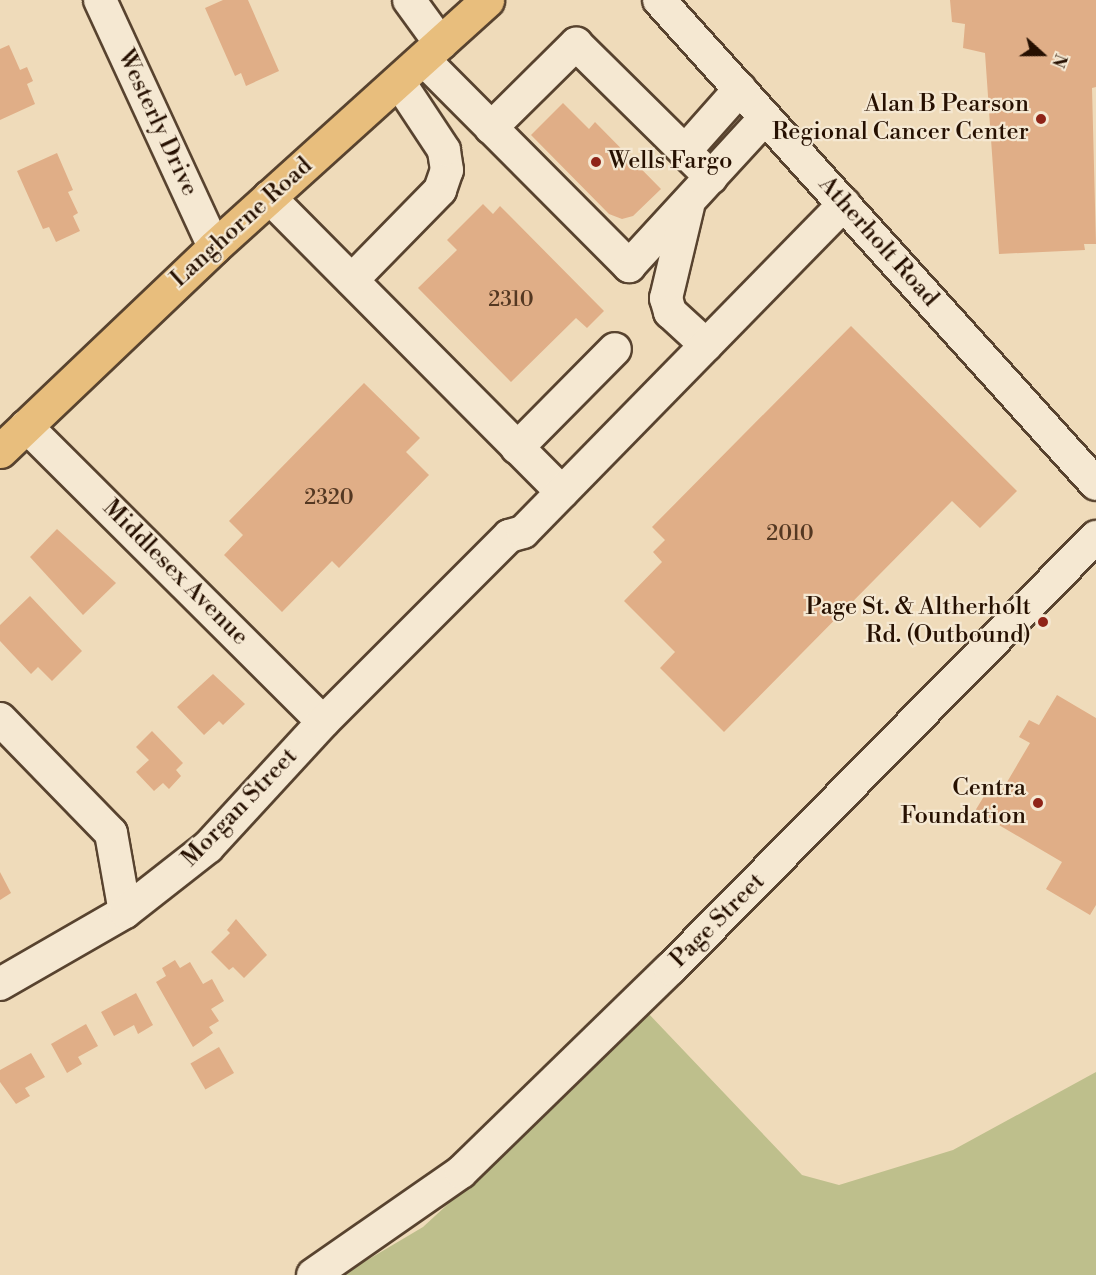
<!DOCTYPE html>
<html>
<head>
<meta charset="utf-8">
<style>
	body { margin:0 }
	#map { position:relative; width:1096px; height:1275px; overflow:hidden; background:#efdbba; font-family:"Libre Bodoni",serif }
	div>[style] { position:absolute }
	.green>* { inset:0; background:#bebf8c }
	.building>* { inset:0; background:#e0ae87; transform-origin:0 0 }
	.roads { filter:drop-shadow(2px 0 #58432f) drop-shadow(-2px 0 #58432f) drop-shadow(0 2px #58432f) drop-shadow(0 -2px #58432f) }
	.minor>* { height:32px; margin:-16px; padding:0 16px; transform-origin:16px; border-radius:16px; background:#f5e8d2 }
	.major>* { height:33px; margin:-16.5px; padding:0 16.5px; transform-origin:16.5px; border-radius:16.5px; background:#e8be7d }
	.dots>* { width:16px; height:16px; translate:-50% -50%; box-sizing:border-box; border:3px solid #f5e8d2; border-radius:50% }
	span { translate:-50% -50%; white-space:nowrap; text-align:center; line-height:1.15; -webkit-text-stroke:4.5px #f5e8d2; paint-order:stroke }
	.number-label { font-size:21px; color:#543822 }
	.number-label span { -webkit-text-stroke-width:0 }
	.poi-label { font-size:24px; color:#261001 }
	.right { translate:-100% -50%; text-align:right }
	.left { translate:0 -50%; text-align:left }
	.street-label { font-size:24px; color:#261001 }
	.north { position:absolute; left:1012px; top:24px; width:60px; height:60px; -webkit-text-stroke:4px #f5e8d2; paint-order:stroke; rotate:111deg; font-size:16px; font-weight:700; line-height:24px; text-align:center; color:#261001 }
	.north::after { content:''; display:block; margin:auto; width:21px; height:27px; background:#261001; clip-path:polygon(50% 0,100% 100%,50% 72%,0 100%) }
</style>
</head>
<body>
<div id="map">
	<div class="green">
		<i style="clip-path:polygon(647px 1012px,802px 1175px,839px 1185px,953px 1150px,1096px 1072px,1096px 1275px,342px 1275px,423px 1227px,572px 1090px)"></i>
	</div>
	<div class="building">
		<i style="clip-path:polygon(223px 0,248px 0,279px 71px,246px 86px,241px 73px,235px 76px,205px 8px)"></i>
		<i style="clip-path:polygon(950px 0,1096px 0,1096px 87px,1092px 88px,1096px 244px,1084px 244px,1085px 250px,999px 254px,985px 53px,963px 48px,965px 24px,952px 22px)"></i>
		<i style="clip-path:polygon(9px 45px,20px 70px,27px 67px,33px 81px,27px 84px,35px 104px,0 120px,0 49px)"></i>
		<i style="clip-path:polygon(563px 103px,589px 129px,595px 122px,661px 189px,633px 216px,622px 219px,609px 214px,531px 135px)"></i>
		<i style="clip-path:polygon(57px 153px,73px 190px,68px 192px,78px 213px,73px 216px,80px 231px,56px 242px,49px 227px,43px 229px,17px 171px)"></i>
		<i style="clip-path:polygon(483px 204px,493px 214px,500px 206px,604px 311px,587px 328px,576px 318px,511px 382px,418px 288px,457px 250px,447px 240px)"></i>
		<i style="clip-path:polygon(851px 326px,1017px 491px,980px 528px,952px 501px,724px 732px,660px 668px,675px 652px,624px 601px,662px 562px,653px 552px,665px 540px,652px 527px)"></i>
		<i style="clip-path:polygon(364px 383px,420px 438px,406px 452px,429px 475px,339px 568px,332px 561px,282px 612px,224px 555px,243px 535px,229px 521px)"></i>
		<i style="clip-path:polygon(57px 529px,116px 583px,83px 615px,30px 557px)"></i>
		<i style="clip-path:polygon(30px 596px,82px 651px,52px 681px,38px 667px,31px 674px,0 641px,0 625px)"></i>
		<i style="clip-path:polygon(213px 674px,245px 704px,223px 725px,219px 721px,204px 735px,177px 707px)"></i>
		<i style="clip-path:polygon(1057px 695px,1096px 718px,1096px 905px,1090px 915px,1046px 889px,1062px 862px,975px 811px,989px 788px,1000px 794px,1030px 743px,1019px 737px,1029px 720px,1039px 725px)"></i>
		<i style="clip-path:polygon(152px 731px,183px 763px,176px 770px,181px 776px,169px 789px,163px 783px,154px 791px,136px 772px,149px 760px,136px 747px)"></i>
		<i style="clip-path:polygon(0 872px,11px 893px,0 900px)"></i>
		<i style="clip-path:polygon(236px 919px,267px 955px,244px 978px,233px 967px,229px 970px,211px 952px,230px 933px,227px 930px)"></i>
		<i style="clip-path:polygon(175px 960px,180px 968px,190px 962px,203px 984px,212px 979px,224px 1001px,211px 1009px,219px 1021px,209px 1027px,213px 1033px,193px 1047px,156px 982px,166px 976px,162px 968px)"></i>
		<i style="clip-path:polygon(136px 993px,153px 1025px,138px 1034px,134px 1025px,114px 1036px,101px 1012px)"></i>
		<i style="clip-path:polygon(86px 1024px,98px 1046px,78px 1057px,82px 1064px,67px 1073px,51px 1044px)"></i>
		<i style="left:219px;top:1047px;width:30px;height:33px;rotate:60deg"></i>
		<i style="clip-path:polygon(31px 1053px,45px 1077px,25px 1088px,30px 1096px,16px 1104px,0 1082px,0 1070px)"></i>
	</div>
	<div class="roads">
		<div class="minor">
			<i style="left:100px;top:0;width:272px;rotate:65.2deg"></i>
			<i style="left:409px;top:0;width:54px;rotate:54deg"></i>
			<i style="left:659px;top:0;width:652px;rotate:47.92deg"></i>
			<i style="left:424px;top:60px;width:291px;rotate:45.1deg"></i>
			<i style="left:629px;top:266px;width:201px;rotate:-47.4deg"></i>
			<i style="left:491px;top:128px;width:120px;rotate:-44.7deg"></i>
			<i style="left:576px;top:44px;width:190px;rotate:44.6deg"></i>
			<i style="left:685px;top:151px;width:83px;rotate:-48.4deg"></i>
			<i style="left:269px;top:197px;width:416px;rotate:45.2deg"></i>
			<i style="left:688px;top:206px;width:95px;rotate:103.4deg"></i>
			<i style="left:666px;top:298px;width:15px;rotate:74deg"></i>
			<i style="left:670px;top:312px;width:49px;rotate:42.5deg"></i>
			<i style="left:352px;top:280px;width:126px;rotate:-45.6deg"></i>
			<i style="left:440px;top:190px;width:21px;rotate:-71deg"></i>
			<i style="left:447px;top:170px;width:20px;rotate:-99deg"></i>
			<i style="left:444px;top:150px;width:82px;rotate:-123.5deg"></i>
			<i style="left:26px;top:426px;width:419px;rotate:44.9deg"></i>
			<i style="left:517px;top:448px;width:139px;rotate:-45.3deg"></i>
			<i style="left:0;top:719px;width:159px;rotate:45.8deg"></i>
			<i style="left:111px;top:833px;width:80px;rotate:80deg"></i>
			<i style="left:0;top:984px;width:144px;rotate:-29.9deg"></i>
			<i style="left:125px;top:912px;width:105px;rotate:-38.1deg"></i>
			<i style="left:208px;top:847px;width:170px;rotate:-47.4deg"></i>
			<i style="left:323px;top:722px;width:263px;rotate:-45deg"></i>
			<i style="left:509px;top:536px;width:15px;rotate:-16deg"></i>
			<i style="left:523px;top:532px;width:459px;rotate:-45.6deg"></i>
			<i style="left:313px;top:1275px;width:180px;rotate:-34.8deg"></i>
			<i style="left:461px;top:1172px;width:291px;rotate:-44.2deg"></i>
			<i style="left:670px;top:969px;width:607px;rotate:-45.4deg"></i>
		</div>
		<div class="major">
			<i style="left:0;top:451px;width:296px;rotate:-43.6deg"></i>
			<i style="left:214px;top:247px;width:368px;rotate:-42.1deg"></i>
		</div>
	</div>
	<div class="dots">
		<i style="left:1041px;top:119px;background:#8f2418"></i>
		<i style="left:596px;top:162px;background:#8f2418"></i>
		<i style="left:1043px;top:622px;background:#8f2418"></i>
		<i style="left:1038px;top:803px;background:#8f2418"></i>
	</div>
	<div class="number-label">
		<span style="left:511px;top:300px">2310</span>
		<span style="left:329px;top:498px">2320</span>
		<span style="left:790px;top:534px">2010</span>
	</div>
	<div class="poi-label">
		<span class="right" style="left:1029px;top:119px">Alan B Pearson<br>Regional Cancer Center</span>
		<span class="left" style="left:608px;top:162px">Wells Fargo</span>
		<span class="right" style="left:1031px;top:622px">Page St. &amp; Altherholt<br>Rd. (Outbound)</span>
		<span class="right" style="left:1026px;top:803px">Centra<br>Foundation</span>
	</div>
	<div class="street-label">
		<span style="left:157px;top:123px;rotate:65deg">Westerly Drive</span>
		<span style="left:242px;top:223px;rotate:-42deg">Langhorne Road</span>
		<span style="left:878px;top:242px;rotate:48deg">Atherholt Road</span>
		<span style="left:175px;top:573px;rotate:45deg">Middlesex Avenue</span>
		<span style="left:240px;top:808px;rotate:-46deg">Morgan Street</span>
		<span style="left:718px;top:921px;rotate:-45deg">Page Street</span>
	</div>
	<div class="north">N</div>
</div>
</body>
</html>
